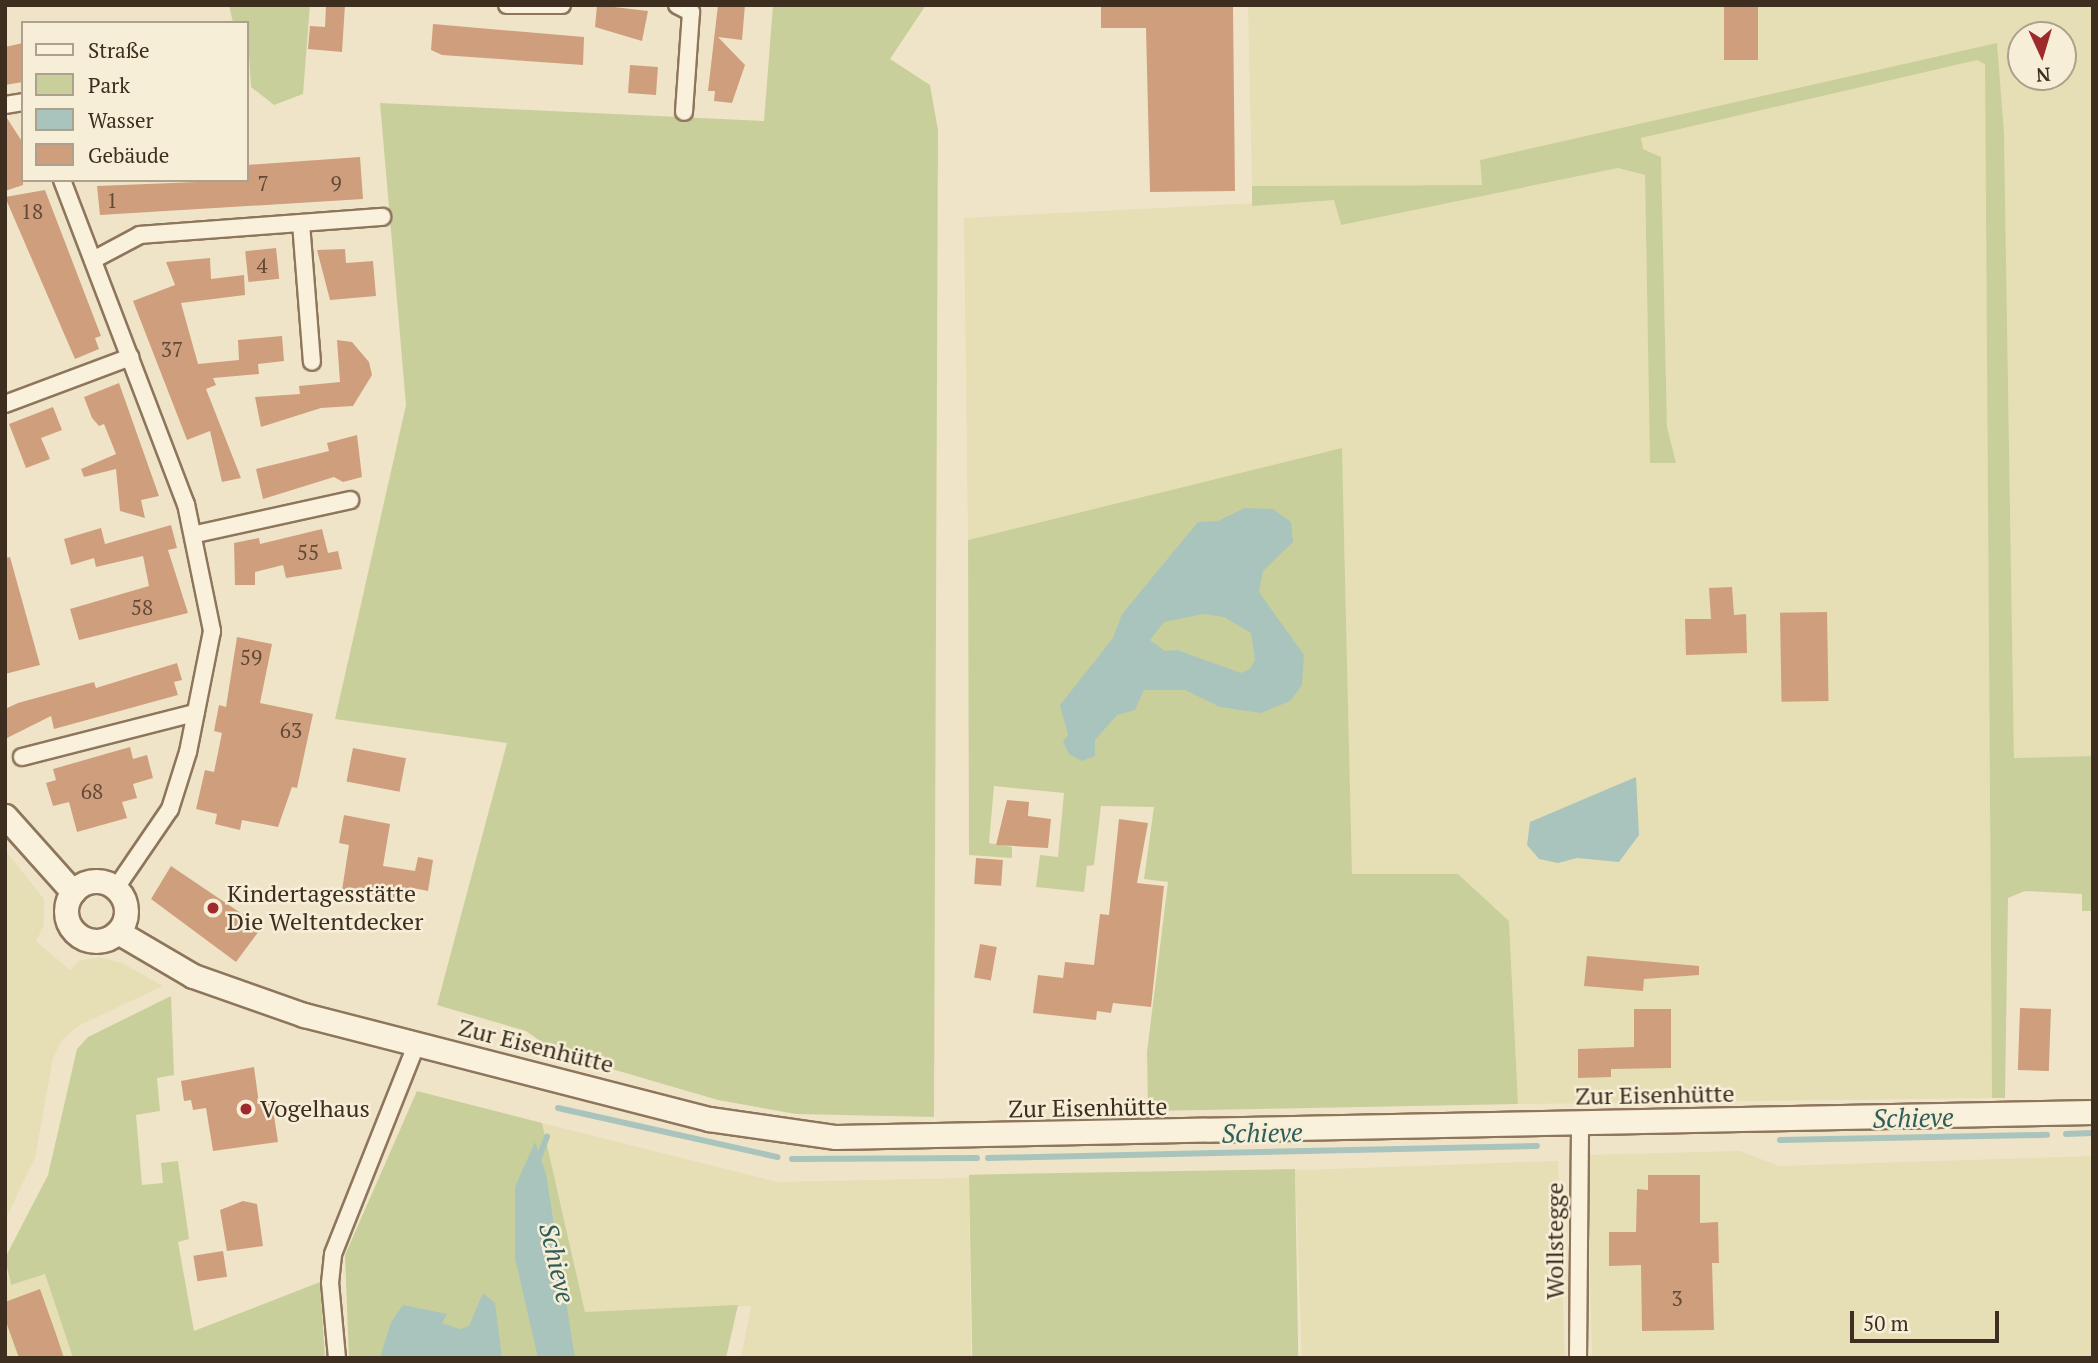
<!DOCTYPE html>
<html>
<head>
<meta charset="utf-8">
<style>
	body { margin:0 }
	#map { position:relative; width:2098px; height:1363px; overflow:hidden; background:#f0e4c8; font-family:"PT Serif",serif }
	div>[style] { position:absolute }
	.farmland>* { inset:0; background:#e6deb5; transform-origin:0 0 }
	.green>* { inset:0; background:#c9cf9b; transform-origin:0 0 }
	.water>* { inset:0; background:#a9c4bc }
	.stream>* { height:6px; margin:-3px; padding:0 3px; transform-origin:3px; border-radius:3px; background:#a9c4bc }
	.building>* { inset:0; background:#cf9f7d; transform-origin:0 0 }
	.roads { filter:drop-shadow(2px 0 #8d765c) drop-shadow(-2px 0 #8d765c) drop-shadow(0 2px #8d765c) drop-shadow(0 -2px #8d765c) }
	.street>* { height:16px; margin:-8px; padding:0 8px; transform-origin:8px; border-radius:8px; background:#faf1dc }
	.secondary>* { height:23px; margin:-11.5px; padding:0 11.5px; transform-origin:11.5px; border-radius:11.5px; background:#faf1dc }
	.secondary>.ring { margin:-11.5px; padding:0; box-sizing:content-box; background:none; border:23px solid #faf1dc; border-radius:50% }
	.dots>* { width:19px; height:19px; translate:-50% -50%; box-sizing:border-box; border:4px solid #f7eed8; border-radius:50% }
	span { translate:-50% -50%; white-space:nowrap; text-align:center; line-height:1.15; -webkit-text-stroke:5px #f7eed8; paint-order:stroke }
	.number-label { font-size:21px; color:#624a37 }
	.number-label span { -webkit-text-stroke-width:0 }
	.poi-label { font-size:24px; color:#3d2e20 }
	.left { translate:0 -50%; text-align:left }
	.street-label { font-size:24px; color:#3d2e20 }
	.water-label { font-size:26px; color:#2f5d5a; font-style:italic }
	.frame { position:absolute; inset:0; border:7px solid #3d2e20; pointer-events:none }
	.legend { position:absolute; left:21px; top:21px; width:228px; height:161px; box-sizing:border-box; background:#f7eed8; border:2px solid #ada18e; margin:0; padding:9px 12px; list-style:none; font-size:21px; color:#3d2e20 }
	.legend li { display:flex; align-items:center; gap:14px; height:35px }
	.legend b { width:35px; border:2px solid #ada18e }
	.north { position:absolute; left:2007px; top:21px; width:70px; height:70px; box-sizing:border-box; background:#f7eed8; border:2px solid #ada18e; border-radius:50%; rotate:176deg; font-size:19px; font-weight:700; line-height:28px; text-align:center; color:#3d2e20 }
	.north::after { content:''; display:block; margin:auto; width:24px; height:32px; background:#9e2a2b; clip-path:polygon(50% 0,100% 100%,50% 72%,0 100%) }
	.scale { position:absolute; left:1850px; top:1311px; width:149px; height:32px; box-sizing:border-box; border:4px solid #3d2e20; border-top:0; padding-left:9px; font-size:21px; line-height:24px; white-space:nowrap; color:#3d2e20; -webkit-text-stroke:5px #f7eed8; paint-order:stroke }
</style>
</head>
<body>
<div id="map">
	<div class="farmland">
		<i style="clip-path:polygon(evenodd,1248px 5px,2093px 5px,2093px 756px,2014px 758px,2004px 133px,1997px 44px,1480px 160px,1482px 185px,1252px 186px,1248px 5px,2021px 35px,2063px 35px,2063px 77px,2021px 77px,2021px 35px)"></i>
		<i style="clip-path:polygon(1978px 59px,1985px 64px,1992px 1098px,1518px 1104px,1509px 921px,1458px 874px,1352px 875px,1342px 449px,968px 540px,964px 218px,1335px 199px,1340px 224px,1618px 168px,1645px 175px,1650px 463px,1675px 463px,1667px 427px,1661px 157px,1643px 149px,1641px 138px)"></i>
		<i style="clip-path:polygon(5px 850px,44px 899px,44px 925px,36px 941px,70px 970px,79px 961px,99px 957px,122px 963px,163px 986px,78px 1026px,63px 1039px,53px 1058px,35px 1158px,5px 1220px)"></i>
		<i style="clip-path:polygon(542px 1123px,777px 1182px,969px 1178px,971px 1358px,741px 1358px,751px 1306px,585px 1312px)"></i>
		<i style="clip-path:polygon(1740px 1151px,1779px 1166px,2093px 1156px,2093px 1358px,1592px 1358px,1587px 1155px)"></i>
		<i style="left:1558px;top:1161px;width:197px;height:263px;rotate:88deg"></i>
		<i style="clip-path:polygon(5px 1270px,11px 1285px,45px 1274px,73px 1358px,5px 1358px)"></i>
	</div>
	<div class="green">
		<i style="clip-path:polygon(229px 5px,310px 5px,303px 94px,274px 105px,251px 87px,247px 23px,233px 23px)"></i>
		<i style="clip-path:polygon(773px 5px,926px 5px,890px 59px,930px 85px,938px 130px,934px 1117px,796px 1114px,718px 1100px,557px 1053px,526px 1031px,437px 1005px,507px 743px,335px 719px,406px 405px,380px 103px,764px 121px)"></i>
		<i style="clip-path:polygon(1997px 43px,2004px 132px,2014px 758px,2093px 756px,2093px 911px,2082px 911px,2082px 894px,2025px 891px,2008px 898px,2005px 1098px,1992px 1098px,1985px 64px,1977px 60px,1641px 138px,1643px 149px,1661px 157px,1667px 427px,1676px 463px,1650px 463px,1645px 175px,1618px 168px,1341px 225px,1334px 200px,1252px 206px,1252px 186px,1482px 185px,1480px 160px)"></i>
		<i style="clip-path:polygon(1342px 448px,1352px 874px,1458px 874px,1509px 921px,1518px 1104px,1148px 1111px,1147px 1052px,1168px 882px,1144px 879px,1154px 807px,1101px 806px,1094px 865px,1087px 866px,1084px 892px,1036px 887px,1040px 855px,1058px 857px,1064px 793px,994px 786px,989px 843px,1012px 847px,1012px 858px,969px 855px,968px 540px)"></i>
		<i style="clip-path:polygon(171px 996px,174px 1075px,157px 1078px,160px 1111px,136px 1115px,142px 1185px,163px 1183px,161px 1163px,178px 1161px,189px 1239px,178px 1242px,194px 1331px,320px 1282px,325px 1358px,73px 1358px,45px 1274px,11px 1285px,5px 1258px,48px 1175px,77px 1049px,88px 1037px)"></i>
		<i style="clip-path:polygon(417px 1091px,542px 1123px,585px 1312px,738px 1305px,726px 1358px,349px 1358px,345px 1255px)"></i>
		<i style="left:1295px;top:1169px;width:189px;height:326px;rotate:89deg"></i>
	</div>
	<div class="water">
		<i style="clip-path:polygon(evenodd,1245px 508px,1273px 509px,1291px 522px,1293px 542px,1263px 571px,1259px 592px,1304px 655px,1302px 685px,1290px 701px,1261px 713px,1220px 707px,1185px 690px,1144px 690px,1135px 710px,1117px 715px,1095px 740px,1095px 756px,1082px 761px,1069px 754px,1063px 742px,1068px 735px,1060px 705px,1113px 638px,1122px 614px,1198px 522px,1218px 521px,1245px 508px,1203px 614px,1224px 617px,1251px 633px,1255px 660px,1250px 669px,1241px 673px,1177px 650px,1165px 651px,1150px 640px,1164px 622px,1203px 614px)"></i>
		<i style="clip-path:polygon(1636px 777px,1639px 835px,1619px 862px,1577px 858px,1558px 863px,1539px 859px,1527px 845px,1530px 822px)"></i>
		<i style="clip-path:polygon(535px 1142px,546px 1174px,575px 1358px,538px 1358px,515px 1258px,515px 1187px)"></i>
		<i style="clip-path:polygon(483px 1293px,495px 1303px,502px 1358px,380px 1358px,391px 1322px,403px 1305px,447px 1314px,442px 1323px,460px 1329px,469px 1326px)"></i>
	</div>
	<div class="stream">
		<i style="left:558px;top:1108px;width:225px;rotate:12.6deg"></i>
		<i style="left:2066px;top:1134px;width:27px;rotate:-2deg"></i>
		<i style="left:1780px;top:1140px;width:267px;rotate:-1.1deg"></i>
		<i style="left:988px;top:1158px;width:549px;rotate:-1.25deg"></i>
		<i style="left:792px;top:1159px;width:185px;rotate:-0.3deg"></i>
		<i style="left:538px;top:1160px;width:25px;rotate:-69deg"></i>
	</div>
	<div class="building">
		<i style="clip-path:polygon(326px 5px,345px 5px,342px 52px,308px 49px,310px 26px,325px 27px)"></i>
		<i style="clip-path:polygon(597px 5px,648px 11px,642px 41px,595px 27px)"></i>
		<i style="clip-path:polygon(718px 5px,745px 5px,742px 40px,718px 37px,745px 65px,732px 103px,714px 101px,715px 91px,708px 91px)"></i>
		<i style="clip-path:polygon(1101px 5px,1233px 5px,1235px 191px,1150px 192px,1146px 28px,1101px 28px)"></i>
		<i style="left:1724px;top:5px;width:34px;height:55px"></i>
		<i style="clip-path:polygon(433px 24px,584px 37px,583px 65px,442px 55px,431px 50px)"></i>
		<i style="clip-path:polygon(23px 43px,23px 82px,5px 85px,5px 47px)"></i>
		<i style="left:630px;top:65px;width:28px;height:28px;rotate:4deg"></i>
		<i style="clip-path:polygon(5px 115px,23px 143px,23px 185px,5px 191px)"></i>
		<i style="clip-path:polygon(360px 157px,363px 199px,100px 215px,97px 186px,247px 180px,247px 165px)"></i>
		<i style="clip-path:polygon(45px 190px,101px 336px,95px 338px,99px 349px,75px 359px,5px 197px)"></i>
		<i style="left:276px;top:248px;width:31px;height:31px;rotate:84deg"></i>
		<i style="clip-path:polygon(345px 249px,346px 263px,373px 261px,376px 296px,330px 300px,317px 250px)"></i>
		<i style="clip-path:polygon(210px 258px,211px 279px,244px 275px,245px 295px,181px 303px,198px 364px,239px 360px,238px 340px,282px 336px,284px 361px,258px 364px,259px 374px,213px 378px,216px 385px,206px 389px,241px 478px,222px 482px,210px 431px,187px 440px,133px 301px,175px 285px,166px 262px)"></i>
		<i style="clip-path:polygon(337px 340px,352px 342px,369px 362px,372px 375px,353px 406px,321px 408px,261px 427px,255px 397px,300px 394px,299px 386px,340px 382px)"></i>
		<i style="clip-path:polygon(119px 383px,159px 496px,141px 500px,145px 518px,120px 511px,116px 469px,84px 477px,81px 469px,116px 454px,104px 424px,99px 426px,92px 418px,84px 397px)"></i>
		<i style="clip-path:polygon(53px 407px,62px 430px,41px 438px,50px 459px,26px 468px,9px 424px)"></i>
		<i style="clip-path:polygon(357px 435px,362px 477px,343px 482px,334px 477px,263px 499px,256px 469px,329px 451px,327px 443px)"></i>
		<i style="clip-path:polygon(171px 525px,177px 548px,168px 550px,188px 613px,79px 640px,70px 609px,149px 586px,143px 556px,96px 567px,94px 558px,71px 565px,64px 539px,101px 528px,105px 544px)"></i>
		<i style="clip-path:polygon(322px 529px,328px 553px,338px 551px,342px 569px,286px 578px,283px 565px,255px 572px,255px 585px,235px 585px,234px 543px,259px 538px,260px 544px)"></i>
		<i style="clip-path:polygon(10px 557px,40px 665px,5px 674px,5px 558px)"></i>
		<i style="clip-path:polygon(1732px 587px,1734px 615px,1746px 614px,1747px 653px,1686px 655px,1685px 619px,1711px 619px,1709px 588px)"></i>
		<i style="left:1827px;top:612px;width:89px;height:47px;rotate:89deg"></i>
		<i style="clip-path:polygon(237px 637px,272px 644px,260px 703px,313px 714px,297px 788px,292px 787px,278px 827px,242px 820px,240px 830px,215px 824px,217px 814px,196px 809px,205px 770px,214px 772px,222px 733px,214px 731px,219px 705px,226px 707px)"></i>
		<i style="clip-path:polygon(177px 663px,182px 680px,174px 682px,178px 695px,54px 729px,51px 716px,5px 739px,5px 709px,18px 703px,94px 682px,96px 688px)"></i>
		<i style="clip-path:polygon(130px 747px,133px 759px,147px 755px,153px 778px,133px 784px,137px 798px,122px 802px,127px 818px,77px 832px,69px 802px,53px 806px,46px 783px,56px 780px,53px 769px)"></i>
		<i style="left:353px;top:748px;width:54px;height:34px;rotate:11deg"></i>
		<i style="clip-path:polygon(1007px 800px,1029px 802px,1028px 816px,1051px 819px,1048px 848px,996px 845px)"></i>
		<i style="clip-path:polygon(344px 815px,390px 824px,383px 866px,415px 871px,418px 857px,433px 860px,428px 891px,413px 888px,411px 900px,342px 890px,349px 845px,339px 843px)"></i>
		<i style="clip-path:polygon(1119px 819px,1148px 823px,1137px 883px,1164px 886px,1151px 1007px,1113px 1003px,1111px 1013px,1097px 1011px,1096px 1020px,1033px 1013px,1038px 975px,1063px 978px,1065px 962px,1094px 965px,1100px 914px,1109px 915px)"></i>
		<i style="left:976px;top:858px;width:27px;height:26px;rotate:4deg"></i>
		<i style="clip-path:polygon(171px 866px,254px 922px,259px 931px,236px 962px,151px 899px)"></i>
		<i style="left:980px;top:944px;width:17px;height:34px;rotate:10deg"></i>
		<i style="clip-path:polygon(1587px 956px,1699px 966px,1699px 975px,1644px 979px,1643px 991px,1584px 986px)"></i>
		<i style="left:2020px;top:1008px;width:31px;height:62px;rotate:2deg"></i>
		<i style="clip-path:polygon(1634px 1009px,1671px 1009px,1671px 1068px,1611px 1069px,1611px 1077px,1578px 1078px,1578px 1049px,1634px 1047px)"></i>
		<i style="clip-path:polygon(254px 1067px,259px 1104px,272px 1102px,278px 1142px,213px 1151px,206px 1108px,193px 1110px,191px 1100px,184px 1101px,181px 1081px)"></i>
		<i style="clip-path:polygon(1648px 1175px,1700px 1175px,1700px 1223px,1718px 1222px,1719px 1263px,1712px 1263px,1714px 1330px,1642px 1331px,1641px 1265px,1609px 1266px,1609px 1232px,1636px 1232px,1637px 1189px,1648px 1190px)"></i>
		<i style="clip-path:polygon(243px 1201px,257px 1204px,263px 1246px,227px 1251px,220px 1210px)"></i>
		<i style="left:223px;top:1251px;width:26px;height:30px;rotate:81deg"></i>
		<i style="clip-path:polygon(40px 1289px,56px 1334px,64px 1358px,19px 1358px,5px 1319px,5px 1302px)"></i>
	</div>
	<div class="roads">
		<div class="street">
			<i style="left:507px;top:5px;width:55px"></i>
			<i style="left:677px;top:5px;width:16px;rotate:27deg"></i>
			<i style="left:691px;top:12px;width:100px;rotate:94deg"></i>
			<i style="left:5px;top:105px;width:18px;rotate:-9deg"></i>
			<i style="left:62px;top:180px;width:347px;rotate:69.1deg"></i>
			<i style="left:186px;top:504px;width:130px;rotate:78.4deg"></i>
			<i style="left:212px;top:631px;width:123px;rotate:101.2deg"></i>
			<i style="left:188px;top:752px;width:60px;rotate:107.5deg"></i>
			<i style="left:170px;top:809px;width:96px;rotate:124.4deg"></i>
			<i style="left:301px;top:223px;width:139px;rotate:85.5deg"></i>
			<i style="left:93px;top:260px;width:53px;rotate:-28deg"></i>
			<i style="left:140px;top:235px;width:243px;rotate:-4.3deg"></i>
			<i style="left:5px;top:404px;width:134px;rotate:-20.5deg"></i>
			<i style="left:196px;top:534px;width:158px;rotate:-12.4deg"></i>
			<i style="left:22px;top:757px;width:179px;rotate:-14.3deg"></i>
			<i style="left:337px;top:1358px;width:75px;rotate:-95.3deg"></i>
			<i style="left:330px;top:1283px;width:29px;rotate:-84deg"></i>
			<i style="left:333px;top:1254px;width:227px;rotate:-68.3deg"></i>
			<i style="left:1578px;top:1358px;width:235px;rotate:-89.5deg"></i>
		</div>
		<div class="secondary">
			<i style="left:5px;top:816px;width:102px;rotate:48.2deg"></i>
			<i class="ring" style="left:66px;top:881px;width:37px;height:37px"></i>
			<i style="left:118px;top:932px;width:87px;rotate:30.4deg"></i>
			<i style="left:193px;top:976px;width:118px;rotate:19.4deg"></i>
			<i style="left:304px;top:1015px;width:418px;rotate:14.4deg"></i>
			<i style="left:709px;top:1119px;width:128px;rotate:8.1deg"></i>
			<i style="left:836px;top:1137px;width:1257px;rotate:-1.14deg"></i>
		</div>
	</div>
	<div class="dots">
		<i style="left:213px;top:908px;background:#9e2a2b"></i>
		<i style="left:246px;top:1109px;background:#9e2a2b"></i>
	</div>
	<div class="number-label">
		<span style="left:263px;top:183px">7</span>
		<span style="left:336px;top:183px">9</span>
		<span style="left:112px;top:200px">1</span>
		<span style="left:32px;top:211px">18</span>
		<span style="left:262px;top:265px">4</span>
		<span style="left:172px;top:349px">37</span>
		<span style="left:308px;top:552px">55</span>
		<span style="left:142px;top:607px">58</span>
		<span style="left:251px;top:657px">59</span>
		<span style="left:291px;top:730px">63</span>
		<span style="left:92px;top:791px">68</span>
		<span style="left:1677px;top:1298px">3</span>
	</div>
	<div class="poi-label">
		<span class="left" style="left:227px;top:908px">Kindertagesstätte<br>Die Weltentdecker</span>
		<span class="left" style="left:260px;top:1109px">Vogelhaus</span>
	</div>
	<div class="street-label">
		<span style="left:536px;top:1046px;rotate:14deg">Zur Eisenhütte</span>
		<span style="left:1655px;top:1095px;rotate:-1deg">Zur Eisenhütte</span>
		<span style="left:1088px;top:1108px;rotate:-1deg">Zur Eisenhütte</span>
		<span style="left:1555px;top:1241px;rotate:-90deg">Wollstegge</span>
	</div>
	<div class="water-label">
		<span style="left:1913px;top:1118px;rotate:-1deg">Schieve</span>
		<span style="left:1262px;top:1133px;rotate:-1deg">Schieve</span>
		<span style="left:557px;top:1263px;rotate:77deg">Schieve</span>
	</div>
	<div class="frame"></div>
	<ul class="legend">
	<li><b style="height:9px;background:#faf1dc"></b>Straße</li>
	<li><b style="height:19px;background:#c9cf9b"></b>Park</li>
	<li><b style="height:19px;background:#a9c4bc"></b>Wasser</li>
	<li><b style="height:19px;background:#cf9f7d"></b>Gebäude</li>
	</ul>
	<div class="north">N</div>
	<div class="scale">50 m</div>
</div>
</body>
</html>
